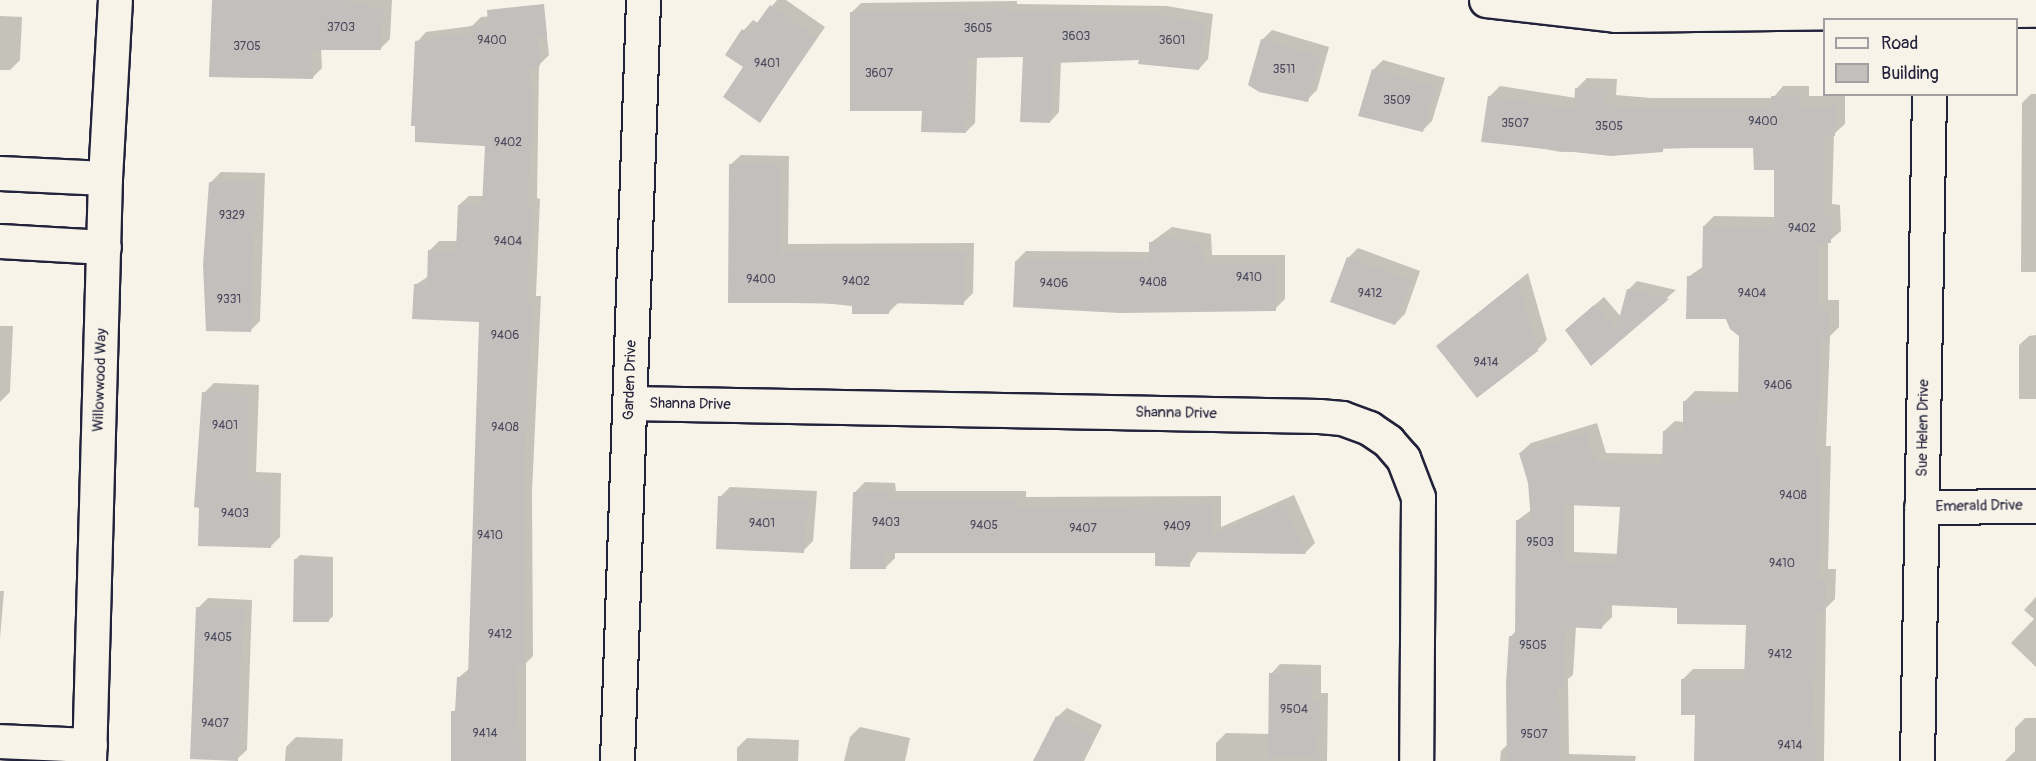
<!DOCTYPE html>
<html>
<head>
<meta charset="utf-8">
<style>
	body { margin:0 }
	#map { position:relative; width:2036px; height:761px; overflow:hidden; background:#f7f3e8; font-family:Pangolin,sans-serif }
	div>[style] { position:absolute }
	[style*='--x'] { left:calc(var(--x)*1px); top:calc(var(--y)*1px); width:calc(var(--w)*1px); rotate:calc(var(--a)*1deg) }
	.shadow>* { inset:0; background:#0003 }
	.building>* { inset:0; background:#c2bfbd }
	.roads { filter:drop-shadow(2px 0 #22223b) drop-shadow(-2px 0 #22223b) drop-shadow(0 2px #22223b) drop-shadow(0 -2px #22223b) }
	.minor>* { height:33px; margin:-16.5px; padding:0 16.5px; transform-origin:16.5px; border-radius:16.5px; background:#f7f3e8 }
	span { translate:-50% -50%; white-space:nowrap; text-align:center; line-height:1.15; -webkit-text-stroke:6px #f7f3e8; paint-order:stroke }
	.number-label { font-size:12px; color:#4a495c }
	.number-label span { -webkit-text-stroke-width:0 }
	.street-label { font-size:15px; color:#22223b }
	.legend { position:absolute; left:1823px; top:18px; width:195px; height:78px; box-sizing:border-box; background:#f7f3e8; border:2px solid #a29fa3; margin:0; padding:8px 10px; list-style:none; font-size:18px; color:#22223b }
	.legend li { display:flex; align-items:center; gap:12px; height:30px }
	.legend b { width:30px; border:2px solid #a29fa3 }
</style>
</head>
<body>
<div id="map">
	<div class="shadow">
		<div style="clip-path:polygon(213px 0,392px 0,390px 39px,380px 49px,321px 48px,322px 68px,312px 78px)"></div>
		<div style="clip-path:polygon(777px 0,786px 0,825px 27px,760px 122px,745px 67px,727px 54px,744px 30px,753px 20px,758px 23px)"></div>
		<div style="clip-path:polygon(1017px 1px,1017px 4px,1167px 6px,1213px 14px,1208px 59px,1199px 69px,1140px 59px,1061px 61px,1059px 112px,1050px 122px,1024px 56px,977px 56px,975px 123px,966px 132px,923px 109px,851px 13px,861px 3px)"></div>
		<div style="clip-path:polygon(544px 11px,549px 55px,539px 65px,537px 198px,540px 199px,536px 296px,541px 296px,532px 492px,533px 656px,526px 663px,526px 761px,452px 761px,458px 678px,470px 668px,480px 321px,415px 285px,429px 276px,429px 251px,439px 241px,457px 241px,459px 205px,469px 196px,484px 196px,486px 145px,417px 42px,426px 32px,472px 26px,481px 17px)"></div>
		<div style="clip-path:polygon(0 16px,22px 17px,20px 60px,10px 70px,0 70px)"></div>
		<div style="clip-path:polygon(1272px 30px,1329px 47px,1317px 90px,1307px 100px,1262px 40px)"></div>
		<div style="clip-path:polygon(1383px 60px,1445px 78px,1432px 121px,1422px 131px,1374px 69px)"></div>
		<div style="clip-path:polygon(evenodd,1587px 78px,1617px 79px,1616px 95px,1651px 98px,1773px 98px,1783px 86px,1809px 86px,1809px 96px,1845px 96px,1845px 124px,1834px 134px,1832px 204px,1840px 205px,1841px 231px,1828px 242px,1828px 300px,1839px 300px,1839px 327px,1830px 336px,1826px 446px,1831px 446px,1828px 569px,1836px 569px,1835px 599px,1826px 608px,1824px 761px,1696px 761px,1697px 714px,1683px 679px,1693px 669px,1746px 669px,1747px 624px,1679px 607px,1612px 604px,1612px 617px,1602px 627px,1576px 626px,1573px 675px,1568px 679px,1569px 754px,1636px 756px,1635px 761px,1500px 761px,1501px 751px,1509px 743px,1510px 637px,1516px 631px,1518px 520px,1531px 510px,1530px 483px,1520px 453px,1531px 443px,1597px 423px,1606px 453px,1663px 454px,1664px 431px,1675px 421px,1684px 422px,1684px 402px,1695px 391px,1739px 392px,1740px 335px,1688px 277px,1704px 266px,1704px 226px,1714px 216px,1775px 217px,1775px 168px,1755px 146px,1561px 152px,1496px 140px,1489px 97px,1500px 86px,1576px 98px,1576px 89px,1587px 78px,1574px 504px,1622px 505px,1619px 554px,1574px 552px,1574px 504px)"></div>
		<div style="clip-path:polygon(2031px 94px,2036px 94px,2036px 272px,2021px 272px,2022px 103px)"></div>
		<div style="clip-path:polygon(741px 155px,789px 156px,788px 244px,974px 243px,973px 293px,963px 303px,899px 302px,888px 313px,854px 304px,730px 302px,731px 164px)"></div>
		<div style="clip-path:polygon(221px 172px,265px 173px,260px 321px,250px 331px,211px 182px)"></div>
		<div style="clip-path:polygon(1172px 227px,1211px 234px,1212px 255px,1285px 255px,1285px 299px,1275px 309px,1016px 261px,1026px 251px,1150px 252px,1150px 243px)"></div>
		<div style="clip-path:polygon(1358px 248px,1420px 271px,1405px 314px,1395px 324px,1348px 258px)"></div>
		<div style="clip-path:polygon(1528px 273px,1547px 340px,1537px 350px,1438px 346px)"></div>
		<div style="clip-path:polygon(1637px 281px,1676px 290px,1591px 364px,1575px 322px,1604px 297px,1621px 317px,1628px 290px)"></div>
		<div style="clip-path:polygon(0 326px,13px 326px,10px 392px,0 402px)"></div>
		<div style="clip-path:polygon(2036px 335px,2036px 399px,2019px 399px,2019px 345px,2029px 336px)"></div>
		<div style="clip-path:polygon(214px 383px,259px 385px,256px 472px,281px 473px,280px 537px,270px 547px,204px 393px)"></div>
		<div style="clip-path:polygon(865px 482px,895px 483px,896px 491px,1026px 491px,1026px 497px,1221px 496px,1221px 527px,1294px 495px,1315px 543px,1306px 552px,1199px 550px,1189px 565px,1157px 551px,895px 551px,895px 558px,885px 568px,855px 492px)"></div>
		<div style="clip-path:polygon(730px 487px,817px 491px,813px 541px,803px 551px,720px 497px)"></div>
		<div style="clip-path:polygon(300px 555px,333px 557px,333px 616px,328px 621px,296px 559px)"></div>
		<div style="clip-path:polygon(0 591px,4px 591px,0 638px)"></div>
		<div style="clip-path:polygon(2036px 597px,2036px 667px,2011px 643px,2034px 619px,2024px 610px)"></div>
		<div style="clip-path:polygon(208px 598px,252px 600px,247px 750px,237px 759px,198px 608px)"></div>
		<div style="clip-path:polygon(1280px 664px,1321px 665px,1321px 693px,1328px 693px,1327px 761px,1216px 761px,1216px 743px,1226px 733px,1270px 734px,1271px 674px)"></div>
		<div style="clip-path:polygon(1067px 708px,1102px 725px,1084px 761px,1035px 761px,1057px 717px)"></div>
		<div style="clip-path:polygon(2025px 718px,2036px 718px,2036px 761px,2005px 761px,2015px 751px,2015px 728px)"></div>
		<div style="clip-path:polygon(860px 727px,910px 738px,905px 761px,844px 761px,850px 737px)"></div>
		<div style="clip-path:polygon(296px 737px,343px 739px,342px 761px,285px 761px,286px 747px)"></div>
		<div style="clip-path:polygon(747px 738px,799px 740px,798px 761px,737px 761px,737px 748px)"></div>
	</div>
	<div class="building">
		<div style="clip-path:polygon(212px 0,350px 0,350px 5px,366px 4px,365px 8px,383px 7px,381px 50px,311px 50px,313px 79px,209px 77px)"></div>
		<div style="clip-path:polygon(544px 4px,547px 36px,537px 38px,540px 66px,529px 67px,532px 110px,528px 207px,532px 208px,527px 305px,532px 305px,523px 503px,524px 667px,517px 667px,519px 761px,451px 761px,451px 711px,455px 711px,457px 677px,468px 677px,479px 322px,412px 319px,414px 284px,427px 285px,428px 250px,456px 250px,458px 205px,482px 206px,485px 146px,415px 142px,415px 126px,411px 126px,415px 41px,471px 34px,470px 26px,488px 24px,487px 10px)"></div>
		<div style="clip-path:polygon(770px 5px,816px 38px,760px 123px,723px 97px,743px 67px,725px 55px,742px 29px,749px 34px)"></div>
		<div style="clip-path:polygon(1008px 9px,1008px 13px,1157px 14px,1204px 24px,1199px 70px,1138px 64px,1139px 60px,1053px 63px,1050px 123px,1020px 122px,1023px 57px,968px 58px,966px 133px,921px 132px,922px 111px,850px 111px,850px 12px)"></div>
		<div style="clip-path:polygon(1261px 39px,1320px 56px,1308px 102px,1259px 92px,1248px 85px)"></div>
		<div style="clip-path:polygon(1372px 69px,1436px 87px,1423px 132px,1358px 116px)"></div>
		<div style="clip-path:polygon(evenodd,1575px 88px,1607px 89px,1606px 105px,1640px 108px,1772px 108px,1771px 96px,1799px 96px,1799px 106px,1836px 106px,1835px 136px,1824px 136px,1823px 214px,1831px 215px,1831px 243px,1818px 243px,1818px 310px,1830px 310px,1829px 339px,1821px 339px,1816px 456px,1821px 456px,1818px 579px,1826px 579px,1825px 611px,1816px 611px,1813px 732px,1816px 732px,1816px 761px,1694px 761px,1695px 715px,1681px 715px,1681px 679px,1744px 679px,1746px 625px,1677px 624px,1677px 608px,1603px 605px,1602px 629px,1566px 627px,1563px 687px,1558px 686px,1560px 761px,1507px 761px,1506px 684px,1509px 636px,1515px 636px,1516px 520px,1531px 520px,1528px 483px,1519px 453px,1586px 433px,1595px 462px,1662px 464px,1663px 431px,1683px 432px,1683px 401px,1738px 402px,1739px 336px,1730px 329px,1726px 319px,1686px 319px,1687px 276px,1702px 276px,1703px 226px,1774px 226px,1774px 170px,1754px 170px,1753px 148px,1663px 148px,1663px 152px,1611px 156px,1481px 142px,1488px 96px,1574px 109px,1575px 88px,1564px 505px,1620px 507px,1616px 564px,1564px 562px,1564px 505px)"></div>
		<div style="clip-path:polygon(729px 164px,780px 165px,779px 253px,965px 252px,964px 305px,889px 303px,889px 314px,852px 314px,852px 306px,823px 303px,728px 303px)"></div>
		<div style="clip-path:polygon(209px 182px,256px 182px,251px 332px,206px 331px,203px 265px)"></div>
		<div style="clip-path:polygon(1161px 236px,1202px 244px,1203px 264px,1276px 264px,1276px 311px,1120px 313px,1013px 307px,1015px 261px,1149px 261px,1149px 242px,1162px 242px)"></div>
		<div style="clip-path:polygon(1347px 257px,1411px 281px,1395px 325px,1330px 302px)"></div>
		<div style="clip-path:polygon(1518px 281px,1538px 351px,1477px 398px,1436px 346px)"></div>
		<div style="clip-path:polygon(1627px 289px,1669px 299px,1591px 366px,1565px 330px,1594px 305px,1616px 330px)"></div>
		<div style="clip-path:polygon(202px 392px,249px 394px,247px 481px,272px 482px,271px 548px,198px 546px,199px 508px,194px 507px)"></div>
		<div style="clip-path:polygon(853px 492px,886px 492px,886px 500px,1017px 500px,1017px 507px,1212px 505px,1212px 536px,1284px 504px,1306px 554px,1190px 552px,1190px 567px,1155px 566px,1155px 553px,886px 553px,886px 569px,850px 569px)"></div>
		<div style="clip-path:polygon(718px 496px,808px 500px,804px 553px,716px 549px)"></div>
		<div style="clip-path:polygon(294px 559px,329px 561px,329px 622px,293px 622px)"></div>
		<div style="clip-path:polygon(196px 607px,243px 609px,238px 761px,190px 759px)"></div>
		<div style="clip-path:polygon(1269px 673px,1312px 674px,1312px 702px,1319px 702px,1318px 758px,1268px 757px)"></div>
		<div style="clip-path:polygon(1056px 716px,1094px 735px,1080px 761px,1033px 761px)"></div>
	</div>
	<div class="roads">
		<div class="minor">
			<div style="--x:1486;--y:0;--w:130;--a:6.6"></div>
			<div style="--x:1615;--y:15;--w:421;--a:-0.7"></div>
			<div style="--x:0;--y:173;--w:105;--a:2.7"></div>
			<div style="--x:0;--y:241;--w:104;--a:3.3"></div>
			<div style="--x:629;--y:403;--w:690;--a:1.08"></div>
			<div style="--x:1319;--y:416;--w:23;--a:5"></div>
			<div style="--x:1342;--y:418;--w:29;--a:20"></div>
			<div style="--x:1369;--y:428;--w:23;--a:34"></div>
			<div style="--x:1388;--y:441;--w:23;--a:49"></div>
			<div style="--x:1403;--y:458;--w:42;--a:69"></div>
			<div style="--x:1418;--y:497;--w:264;--a:90.4"></div>
			<div style="--x:1921;--y:507;--w:115;--a:-0.5"></div>
			<div style="--x:0;--y:741;--w:90;--a:2.5"></div>
			<div style="--x:89;--y:761;--w:583;--a:-88.43"></div>
			<div style="--x:105;--y:178;--w:178;--a:-86.8"></div>
			<div style="--x:617;--y:761;--w:761;--a:-88.04"></div>
			<div style="--x:1917;--y:761;--w:667;--a:-88.97"></div>
		</div>
	</div>
	<div class="number-label">
		<span style="left:341px;top:28px">3703</span>
		<span style="left:978px;top:29px">3605</span>
		<span style="left:1076px;top:37px">3603</span>
		<span style="left:492px;top:41px">9400</span>
		<span style="left:1172px;top:41px">3601</span>
		<span style="left:247px;top:47px">3705</span>
		<span style="left:767px;top:64px">9401</span>
		<span style="left:1284px;top:70px">3511</span>
		<span style="left:879px;top:74px">3607</span>
		<span style="left:1397px;top:101px">3509</span>
		<span style="left:1763px;top:122px">9400</span>
		<span style="left:1515px;top:124px">3507</span>
		<span style="left:1609px;top:127px">3505</span>
		<span style="left:508px;top:143px">9402</span>
		<span style="left:232px;top:216px">9329</span>
		<span style="left:1802px;top:229px">9402</span>
		<span style="left:508px;top:242px">9404</span>
		<span style="left:1249px;top:278px">9410</span>
		<span style="left:761px;top:280px">9400</span>
		<span style="left:856px;top:282px">9402</span>
		<span style="left:1153px;top:283px">9408</span>
		<span style="left:1054px;top:284px">9406</span>
		<span style="left:1370px;top:294px">9412</span>
		<span style="left:1752px;top:294px">9404</span>
		<span style="left:229px;top:300px">9331</span>
		<span style="left:505px;top:336px">9406</span>
		<span style="left:1486px;top:363px">9414</span>
		<span style="left:1778px;top:386px">9406</span>
		<span style="left:225px;top:426px">9401</span>
		<span style="left:505px;top:428px">9408</span>
		<span style="left:1793px;top:496px">9408</span>
		<span style="left:235px;top:514px">9403</span>
		<span style="left:886px;top:523px">9403</span>
		<span style="left:762px;top:524px">9401</span>
		<span style="left:984px;top:526px">9405</span>
		<span style="left:1177px;top:527px">9409</span>
		<span style="left:1083px;top:529px">9407</span>
		<span style="left:490px;top:536px">9410</span>
		<span style="left:1540px;top:543px">9503</span>
		<span style="left:1782px;top:564px">9410</span>
		<span style="left:500px;top:635px">9412</span>
		<span style="left:218px;top:638px">9405</span>
		<span style="left:1533px;top:646px">9505</span>
		<span style="left:1780px;top:655px">9412</span>
		<span style="left:1294px;top:710px">9504</span>
		<span style="left:215px;top:724px">9407</span>
		<span style="left:485px;top:734px">9414</span>
		<span style="left:1534px;top:735px">9507</span>
		<span style="left:1790px;top:746px">9414</span>
	</div>
	<div class="street-label">
		<span style="left:100px;top:380px;rotate:-88deg">Willowwood Way</span>
		<span style="left:630px;top:380px;rotate:-88deg">Garden Drive</span>
		<span style="left:690px;top:404px;rotate:1deg">Shanna Drive</span>
		<span style="left:1176px;top:413px;rotate:1deg">Shanna Drive</span>
		<span style="left:1923px;top:428px;rotate:-89deg">Sue Helen Drive</span>
		<span style="left:1979px;top:506px;rotate:-1deg">Emerald Drive</span>
	</div>
	<ul class="legend">
	<li><b style="height:8px;background:#f7f3e8"></b>Road</li>
	<li><b style="height:16px;background:#c2bfbd"></b>Building</li>
	</ul>
</div>
</body>
</html>
